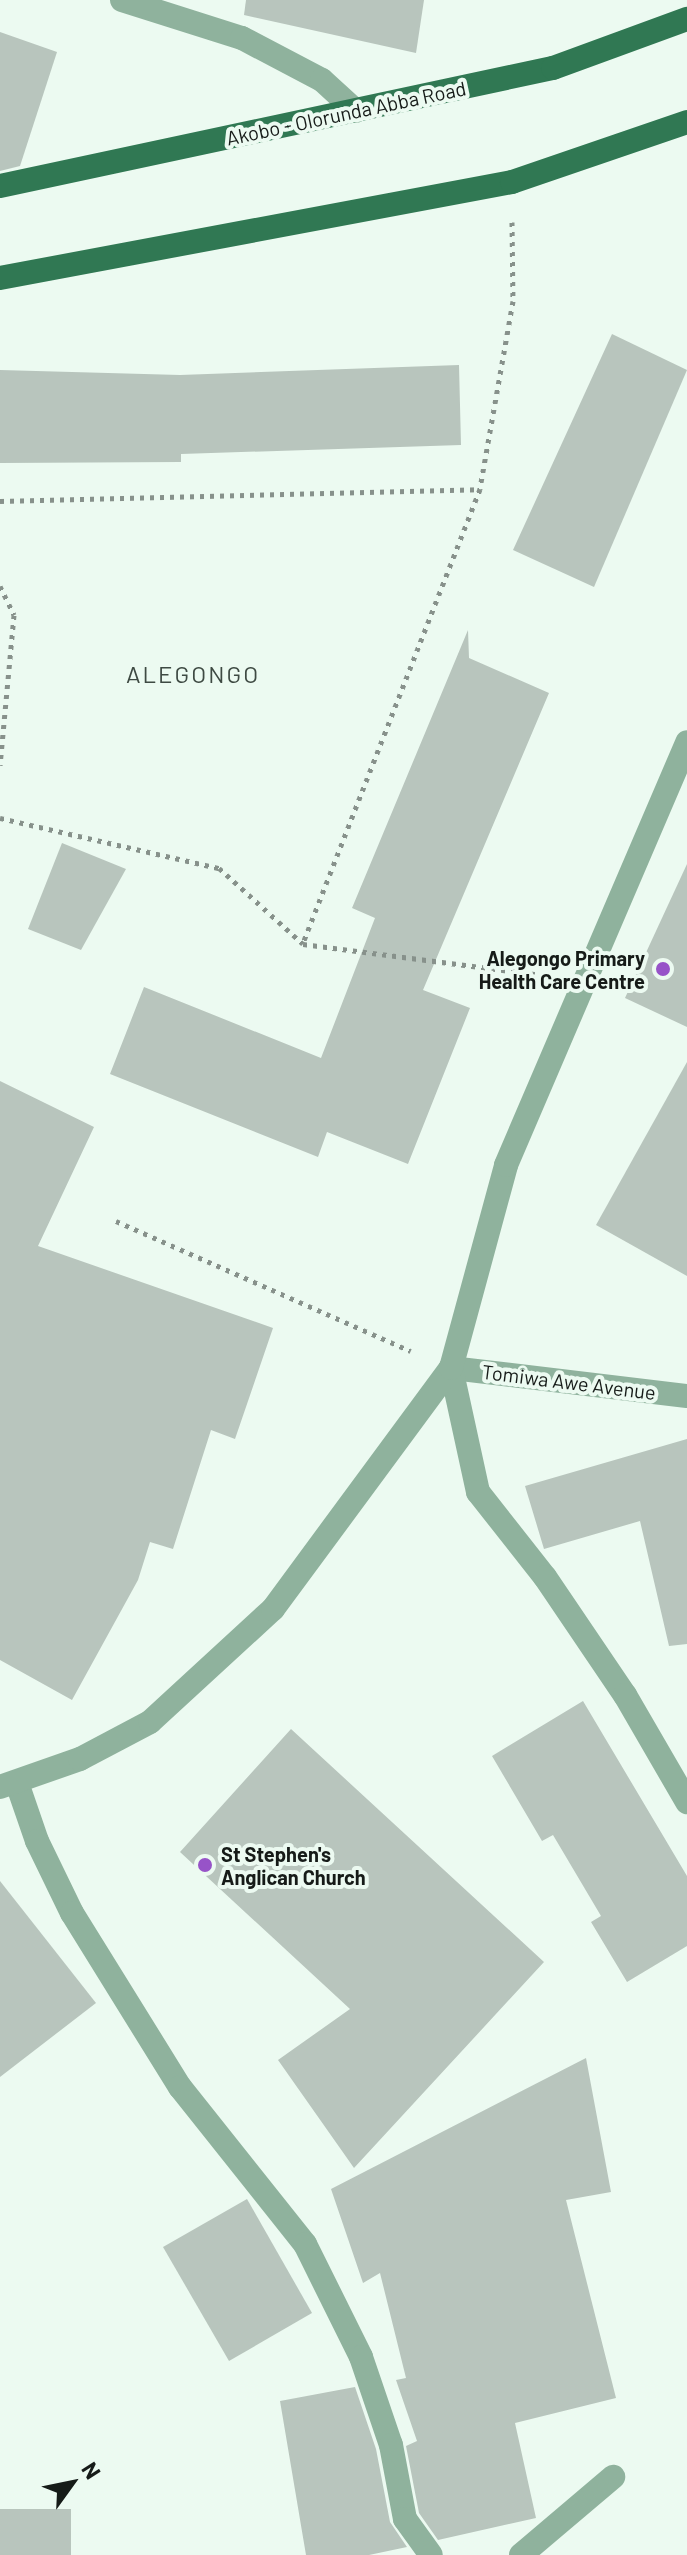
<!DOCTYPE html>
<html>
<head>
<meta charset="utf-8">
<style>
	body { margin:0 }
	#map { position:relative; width:687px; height:2555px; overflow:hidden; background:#ecfaf1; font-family:Barlow,sans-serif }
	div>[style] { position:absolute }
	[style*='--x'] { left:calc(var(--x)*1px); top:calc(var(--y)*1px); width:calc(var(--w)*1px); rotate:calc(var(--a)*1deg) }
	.building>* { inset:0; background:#b8c5bd }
	.path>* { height:5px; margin-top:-2.5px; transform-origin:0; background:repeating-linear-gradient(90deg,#87918b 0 4px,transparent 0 10px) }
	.minor>* { height:24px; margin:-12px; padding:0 12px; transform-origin:12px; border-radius:12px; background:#8fb29d }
	.major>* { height:24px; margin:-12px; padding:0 12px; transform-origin:12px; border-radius:12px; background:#307853 }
	.dots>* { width:22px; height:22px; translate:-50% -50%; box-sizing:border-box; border:4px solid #ecfaf1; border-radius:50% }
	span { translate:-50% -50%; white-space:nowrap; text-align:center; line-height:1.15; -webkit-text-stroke:8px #ecfaf1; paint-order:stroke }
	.street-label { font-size:20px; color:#161b18 }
	.poi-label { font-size:20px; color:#161b18; font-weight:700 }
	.right { translate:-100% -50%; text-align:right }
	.left { translate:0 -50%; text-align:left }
	.quarter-label { font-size:24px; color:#3e4a43; letter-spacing:2px }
	.north { position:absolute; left:32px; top:2443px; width:80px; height:80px; -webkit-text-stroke:6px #ecfaf1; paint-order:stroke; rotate:57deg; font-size:22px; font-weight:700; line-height:32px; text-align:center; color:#161b18 }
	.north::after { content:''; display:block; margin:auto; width:28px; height:36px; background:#161b18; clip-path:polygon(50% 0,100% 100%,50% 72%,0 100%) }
</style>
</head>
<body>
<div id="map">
	<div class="building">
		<div style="clip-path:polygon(246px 0,424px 0,416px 53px,244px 15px)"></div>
		<div style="clip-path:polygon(0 32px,57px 52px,20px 166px,0 171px)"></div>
		<div style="clip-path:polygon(612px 334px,687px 370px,594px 587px,513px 550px)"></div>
		<div style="clip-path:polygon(459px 365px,461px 445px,181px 454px,181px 462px,0 463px,0 370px,180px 375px)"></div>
		<div style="clip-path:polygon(468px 630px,469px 658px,549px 693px,423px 990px,470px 1008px,408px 1164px,327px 1132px,318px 1157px,110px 1074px,144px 987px,321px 1058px,375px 918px,352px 908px)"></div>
		<div style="clip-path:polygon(62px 843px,126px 869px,81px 950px,28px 929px)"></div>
		<div style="clip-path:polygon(687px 864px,687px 1027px,625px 998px)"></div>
		<div style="clip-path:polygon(687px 1062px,687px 1276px,596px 1225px)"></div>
		<div style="clip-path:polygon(0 1081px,94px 1127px,38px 1246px,273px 1328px,235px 1439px,211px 1430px,173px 1549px,150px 1542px,138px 1580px,72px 1700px,0 1660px)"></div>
		<div style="clip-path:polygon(687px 1439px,687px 1644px,669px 1646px,640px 1521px,544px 1549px,525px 1486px)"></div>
		<div style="clip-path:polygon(583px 1701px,687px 1876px,687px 1946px,627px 1982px,591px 1922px,601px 1916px,553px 1835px,542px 1841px,492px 1756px)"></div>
		<div style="clip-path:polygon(291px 1729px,544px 1962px,354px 2168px,278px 2060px,350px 2009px,180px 1852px)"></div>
		<div style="clip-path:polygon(0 1881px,96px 2003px,0 2077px)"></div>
		<div style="clip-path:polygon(586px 2058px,611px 2192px,566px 2200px,616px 2398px,515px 2423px,536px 2518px,438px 2540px,419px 2513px,406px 2446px,417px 2441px,396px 2380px,406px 2378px,380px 2273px,363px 2283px,331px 2189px)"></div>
		<div style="clip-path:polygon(247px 2199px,312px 2313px,229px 2361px,163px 2247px)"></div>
		<div style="clip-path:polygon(355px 2387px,376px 2449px,390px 2522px,407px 2547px,369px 2555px,306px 2555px,280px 2401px)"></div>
		<div style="clip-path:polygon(0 2509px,71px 2509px,71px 2555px,0 2555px)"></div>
	</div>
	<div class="path">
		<div style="--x:512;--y:222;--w:79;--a:89.3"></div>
		<div style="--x:513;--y:301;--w:191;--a:100"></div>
		<div style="--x:480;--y:489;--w:488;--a:111.3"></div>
		<div style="--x:303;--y:944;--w:241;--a:7.4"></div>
		<div style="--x:0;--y:501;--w:480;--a:-1.4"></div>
		<div style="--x:0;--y:586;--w:32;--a:64"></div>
		<div style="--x:14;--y:615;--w:151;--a:95.3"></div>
		<div style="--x:0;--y:818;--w:225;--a:12.9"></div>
		<div style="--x:219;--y:868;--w:113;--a:42.1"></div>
		<div style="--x:116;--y:1221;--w:322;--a:23.8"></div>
	</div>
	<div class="minor">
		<div style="--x:122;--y:0;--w:126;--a:17.6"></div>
		<div style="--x:242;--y:38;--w:90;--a:27.7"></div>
		<div style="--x:322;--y:80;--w:46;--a:42.4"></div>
		<div style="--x:687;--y:1396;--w:238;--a:-173.2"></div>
		<div style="--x:451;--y:1368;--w:127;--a:77.7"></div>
		<div style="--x:478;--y:1492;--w:108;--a:51.8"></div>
		<div style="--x:545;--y:1577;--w:143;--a:55.9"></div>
		<div style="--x:625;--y:1695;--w:124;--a:59.9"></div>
		<div style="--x:17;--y:1783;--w:61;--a:71"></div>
		<div style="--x:37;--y:1841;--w:80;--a:64.1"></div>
		<div style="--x:72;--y:1913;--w:205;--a:58.2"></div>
		<div style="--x:180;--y:2087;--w:201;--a:51.5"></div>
		<div style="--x:305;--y:2244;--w:126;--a:63.6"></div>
		<div style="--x:361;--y:2357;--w:93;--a:71.2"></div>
		<div style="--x:391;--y:2445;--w:75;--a:79.3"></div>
		<div style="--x:405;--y:2519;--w:44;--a:54.2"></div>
		<div style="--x:0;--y:1787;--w:85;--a:-19.3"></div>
		<div style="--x:80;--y:1759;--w:79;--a:-27.9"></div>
		<div style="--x:150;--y:1722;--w:167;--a:-42.6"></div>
		<div style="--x:273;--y:1609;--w:300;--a:-53.6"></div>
		<div style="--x:451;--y:1368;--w:210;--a:-74.8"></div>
		<div style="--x:506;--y:1165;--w:460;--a:-66.8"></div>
		<div style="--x:521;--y:2555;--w:121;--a:-40.3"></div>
	</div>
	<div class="major">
		<div style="--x:0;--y:186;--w:565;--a:-12.05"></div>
		<div style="--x:553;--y:68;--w:143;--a:-20.1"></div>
		<div style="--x:0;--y:278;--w:521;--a:-10.62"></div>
		<div style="--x:512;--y:182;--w:185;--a:-18.9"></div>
	</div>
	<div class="dots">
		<div style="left:663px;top:969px;background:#9753c8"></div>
		<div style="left:205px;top:1865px;background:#9753c8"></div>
	</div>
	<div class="street-label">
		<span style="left:346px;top:113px;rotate:-12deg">Akobo - Olorunda Abba Road</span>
		<span style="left:569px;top:1382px;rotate:7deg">Tomiwa Awe Avenue</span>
	</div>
	<div class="poi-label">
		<span class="right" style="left:645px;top:970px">Alegongo Primary<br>Health Care Centre</span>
		<span class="left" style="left:221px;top:1866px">St Stephen's<br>Anglican Church</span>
	</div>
	<div class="quarter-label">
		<span style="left:193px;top:674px">ALEGONGO</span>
	</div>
	<div class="north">N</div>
</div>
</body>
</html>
